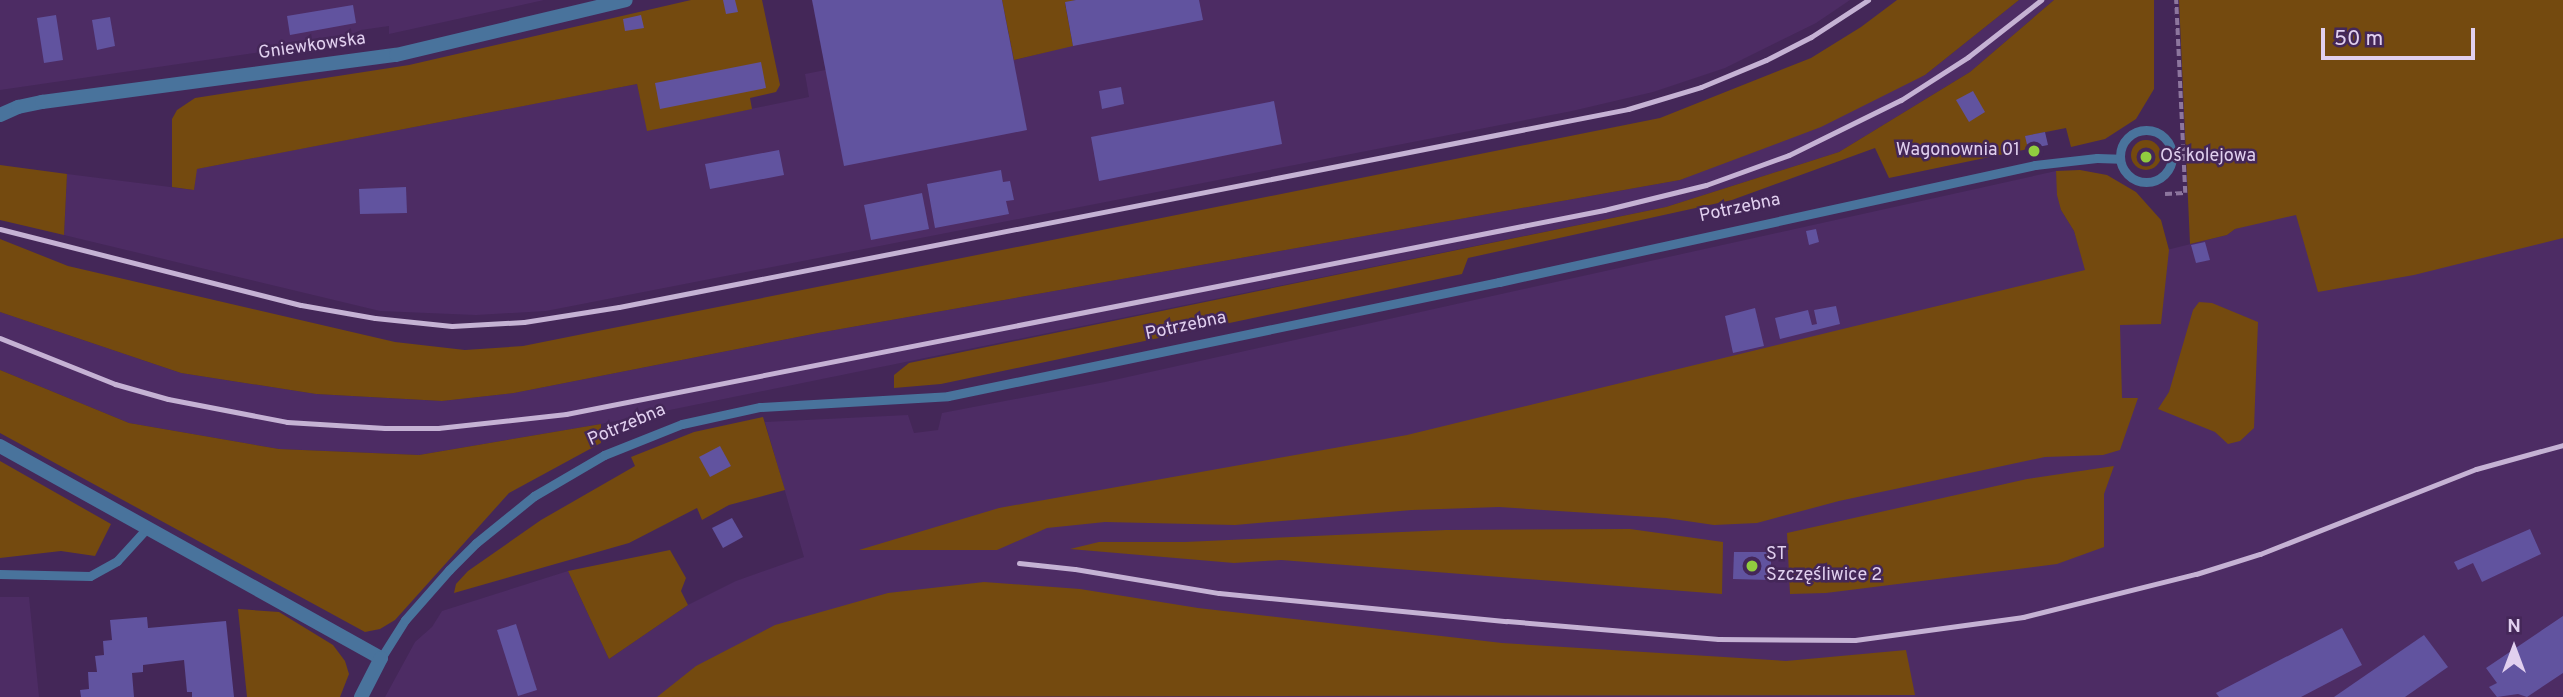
<!DOCTYPE html>
<html>
<head>
<meta charset="utf-8">
<style>
	body { margin:0 }
	#map { position:relative; width:2563px; height:697px; overflow:hidden; background:#442758; font-family:Overpass,sans-serif }
	div>[style] { position:absolute }
	[style*='--x'] { left:calc(var(--x)*1px); top:calc(var(--y)*1px); width:calc(var(--w)*1px); rotate:calc(var(--a)*1deg) }
	.built>* { inset:0; background:#4d2c64 }
	.green>* { inset:0; background:#744a0f }
	.round { border-radius:50% }
	.building>* { inset:0; background:#61539f }
	.path>* { height:3.5px; margin-top:-1.75px; transform-origin:0; background:repeating-linear-gradient(90deg,#8d769e 0 7px,transparent 0 10.5px) }
	.lane>* { height:9px; margin:-4.5px; padding:0 4.5px; transform-origin:4.5px; border-radius:4.5px; background:#49739c }
	.lane>.ring { margin:-4.5px; padding:0; box-sizing:content-box; background:none; border:9px solid #49739c; border-radius:50% }
	.street>* { height:14px; margin:-7px; padding:0 7px; transform-origin:7px; border-radius:7px; background:#49739c }
	.rail>* { height:5px; margin:-2.5px; padding:0 2.5px; transform-origin:2.5px; border-radius:2.5px; background:#c5b2d4 }
	.dots>* { width:19px; height:19px; translate:-50% -50%; box-sizing:border-box; border:4px solid #442758; border-radius:50% }
	span { translate:-50% -50%; white-space:nowrap; text-align:center; line-height:1.15; -webkit-text-stroke:5px #442758; paint-order:stroke }
	.street-label { font-size:18px; color:#e1d0ef }
	.poi-label { font-size:18px; color:#e1d0ef }
	.right { translate:-100% -50%; text-align:right }
	.left { translate:0 -50%; text-align:left }
	.north { position:absolute; left:2479px; top:613px; width:70px; height:70px; -webkit-text-stroke:5px #442758; paint-order:stroke; rotate:0deg; font-size:19px; font-weight:700; line-height:28px; text-align:center; color:#e1d0ef }
	.north::after { content:''; display:block; margin:auto; width:24px; height:32px; background:#e1d0ef; clip-path:polygon(50% 0,100% 100%,50% 72%,0 100%) }
	.scale { position:absolute; left:2321px; top:28px; width:154px; height:32px; box-sizing:border-box; border:4px solid #e1d0ef; border-top:0; padding-left:9px; font-size:21px; line-height:24px; white-space:nowrap; color:#e1d0ef; -webkit-text-stroke:5px #442758; paint-order:stroke }
</style>
</head>
<body>
<div id="map">
	<div class="built">
		<div style="clip-path:polygon(0 0,544px 0,389px 34px,389px 26px,361px 30px,336px 41px,0 90px)"></div>
		<div style="clip-path:polygon(1076px 0,1850px 0,1816px 23px,1725px 68px,1653px 92px,1572px 111px,546px 311px,476px 315px,380px 311px,64px 235px,67px 174px,194px 190px,196px 169px,637px 84px,648px 130px,809px 97px,805px 74px,1009px 34px,1015px 60px,1073px 45px,1065px 2px)"></div>
		<div style="clip-path:polygon(2019px 0,2054px 0,1970px 72px,1839px 152px,1666px 207px,601px 424px,419px 455px,279px 449px,129px 423px,0 370px,0 312px,181px 373px,316px 394px,442px 401px,514px 393px,818px 333px,1680px 180px,1925px 75px)"></div>
		<div style="clip-path:polygon(2563px 141px,2563px 697px,385px 697px,415px 642px,432px 627px,442px 611px,568px 571px,609px 659px,688px 605px,736px 581px,804px 557px,765px 422px,908px 415px,914px 433px,938px 430px,942px 413px,1105px 382px,2056px 171px,2061px 210px,2074px 231px,2086px 270px,2227px 235px,2235px 229px)"></div>
		<div style="clip-path:polygon(0 597px,29px 597px,39px 697px,0 697px)"></div>
	</div>
	<div class="green">
		<div style="clip-path:polygon(691px 0,762px 0,780px 85px,776px 92px,750px 98px,752px 109px,647px 131px,637px 84px,197px 169px,194px 190px,172px 187px,172px 119px,177px 110px,195px 98px,409px 65px)"></div>
		<div style="clip-path:polygon(1002px 0,1076px 0,1065px 3px,1073px 46px,1014px 60px)"></div>
		<div style="clip-path:polygon(1897px 0,2019px 0,1925px 75px,1821px 127px,1680px 180px,818px 333px,514px 393px,442px 401px,316px 394px,181px 373px,0 312px,0 239px,68px 266px,395px 342px,465px 350px,523px 346px,1660px 118px,1811px 58px,1861px 27px)"></div>
		<div style="clip-path:polygon(2054px 0,2154px 0,2154px 89px,2136px 119px,2105px 139px,2071px 147px,2066px 128px,2026px 136px,2028px 149px,1889px 178px,1875px 148px,1732px 200px,1468px 258px,1462px 274px,941px 384px,894px 388px,894px 375px,909px 363px,1666px 207px,1839px 152px,1970px 72px)"></div>
		<div style="clip-path:polygon(2179px 0,2563px 0,2563px 238px,2414px 275px,2318px 292px,2296px 215px,2235px 229px,2227px 235px,2190px 244px)"></div>
		<div class="round" style="left:2131px;top:140px;width:30px;height:30px"></div>
		<div style="clip-path:polygon(0 165px,67px 174px,64px 235px,0 220px)"></div>
		<div style="clip-path:polygon(2080px 170px,2107px 175px,2136px 192px,2161px 220px,2169px 250px,2161px 324px,2120px 325px,2122px 398px,2138px 398px,2120px 450px,2103px 455px,2045px 457px,1839px 501px,1757px 523px,1714px 525px,1666px 518px,1499px 507px,1412px 510px,1235px 525px,1105px 522px,1047px 528px,997px 550px,859px 550px,999px 508px,1407px 435px,2085px 270px,2074px 231px,2061px 210px,2057px 195px,2056px 171px)"></div>
		<div style="clip-path:polygon(2199px 302px,2212px 303px,2258px 322px,2254px 428px,2240px 441px,2228px 444px,2215px 432px,2158px 409px,2169px 392px,2193px 310px)"></div>
		<div style="clip-path:polygon(0 370px,129px 423px,279px 449px,419px 455px,601px 424px,601px 443px,509px 493px,395px 620px,380px 629px,365px 632px,0 433px)"></div>
		<div style="clip-path:polygon(763px 417px,785px 490px,729px 505px,702px 520px,697px 508px,629px 543px,454px 593px,456px 584px,468px 571px,541px 520px,635px 466px,631px 457px,694px 432px)"></div>
		<div style="clip-path:polygon(0 461px,111px 524px,95px 556px,61px 551px,0 558px)"></div>
		<div style="clip-path:polygon(2114px 466px,2104px 494px,2104px 547px,2057px 564px,1826px 593px,1790px 594px,1787px 533px,2027px 479px)"></div>
		<div style="clip-path:polygon(1630px 529px,1723px 542px,1722px 594px,1281px 560px,1234px 563px,1070px 549px,1099px 542px,1185px 542px,1446px 530px)"></div>
		<div style="clip-path:polygon(670px 550px,686px 578px,681px 591px,688px 605px,609px 659px,568px 571px)"></div>
		<div style="clip-path:polygon(984px 582px,1080px 589px,1198px 608px,1502px 643px,1786px 661px,1906px 650px,1915px 695px,657px 697px,696px 666px,775px 625px,888px 593px)"></div>
		<div style="clip-path:polygon(238px 609px,279px 612px,333px 645px,345px 661px,349px 674px,340px 697px,247px 697px)"></div>
	</div>
	<div class="building">
		<div style="clip-path:polygon(723px 0,735px 0,738px 12px,726px 14px)"></div>
		<div style="clip-path:polygon(812px 0,1002px 0,1027px 130px,844px 166px)"></div>
		<div style="clip-path:polygon(1076px 0,1199px 0,1203px 20px,1073px 46px,1065px 2px)"></div>
		<div style="clip-path:polygon(353px 5px,356px 23px,290px 35px,287px 16px)"></div>
		<div style="clip-path:polygon(56px 15px,63px 60px,44px 63px,37px 18px)"></div>
		<div style="clip-path:polygon(641px 15px,644px 28px,625px 31px,623px 19px)"></div>
		<div style="clip-path:polygon(110px 17px,115px 46px,97px 50px,92px 20px)"></div>
		<div style="clip-path:polygon(761px 62px,766px 88px,660px 109px,655px 83px)"></div>
		<div style="clip-path:polygon(1121px 87px,1124px 104px,1102px 109px,1099px 91px)"></div>
		<div style="clip-path:polygon(1973px 91px,1985px 112px,1969px 122px,1956px 100px)"></div>
		<div style="clip-path:polygon(1274px 101px,1282px 144px,1099px 181px,1091px 137px)"></div>
		<div style="clip-path:polygon(2045px 132px,2048px 145px,2028px 149px,2025px 136px)"></div>
		<div style="clip-path:polygon(779px 150px,784px 175px,710px 189px,705px 164px)"></div>
		<div style="clip-path:polygon(1001px 170px,1003px 182px,1010px 181px,1014px 200px,1006px 201px,1009px 214px,935px 228px,927px 184px)"></div>
		<div style="clip-path:polygon(406px 187px,407px 213px,360px 214px,359px 189px)"></div>
		<div style="clip-path:polygon(922px 193px,929px 229px,871px 240px,864px 205px)"></div>
		<div style="clip-path:polygon(1816px 229px,1819px 242px,1809px 245px,1806px 231px)"></div>
		<div style="clip-path:polygon(2205px 242px,2210px 260px,2196px 263px,2191px 245px)"></div>
		<div style="clip-path:polygon(1836px 306px,1840px 324px,1780px 339px,1775px 318px,1808px 310px,1812px 325px,1817px 324px,1814px 310px)"></div>
		<div style="clip-path:polygon(1755px 308px,1764px 346px,1733px 353px,1725px 316px)"></div>
		<div style="clip-path:polygon(720px 446px,731px 466px,710px 477px,699px 457px)"></div>
		<div style="clip-path:polygon(732px 518px,743px 537px,723px 548px,712px 528px)"></div>
		<div style="clip-path:polygon(2530px 529px,2541px 554px,2482px 582px,2473px 563px,2458px 570px,2454px 562px)"></div>
		<div style="clip-path:polygon(1734px 552px,1771px 552px,1771px 580px,1733px 579px)"></div>
		<div style="clip-path:polygon(2563px 616px,2563px 673px,2527px 697px,2518px 694px,2497px 697px,2489px 687px,2497px 683px,2486px 668px)"></div>
		<div style="clip-path:polygon(147px 617px,148px 628px,226px 621px,234px 697px,192px 697px,192px 692px,187px 692px,184px 660px,143px 665px,143px 672px,132px 673px,134px 697px,81px 697px,80px 690px,89px 689px,88px 672px,97px 672px,95px 656px,104px 655px,103px 641px,112px 640px,110px 620px)"></div>
		<div style="clip-path:polygon(516px 624px,537px 690px,518px 696px,497px 630px)"></div>
		<div style="clip-path:polygon(2342px 628px,2362px 665px,2301px 697px,2219px 697px,2216px 693px)"></div>
		<div style="clip-path:polygon(2424px 635px,2448px 667px,2405px 697px,2334px 697px)"></div>
	</div>
	<div class="path">
		<div style="--x:2165;--y:194;--w:20;--a:-3"></div>
		<div style="--x:2185;--y:193;--w:193;--a:-92.7"></div>
	</div>
	<div class="lane">
		<div class="ring" style="left:2120px;top:130px;width:43px;height:43px"></div>
		<div style="--x:0;--y:574;--w:90;--a:1.3"></div>
		<div style="--x:90;--y:576;--w:31;--a:-29"></div>
		<div style="--x:117;--y:561;--w:45;--a:-47.7"></div>
		<div style="--x:381;--y:658;--w:45;--a:-57.7"></div>
		<div style="--x:405;--y:620;--w:67;--a:-48.7"></div>
		<div style="--x:449;--y:570;--w:38;--a:-45"></div>
		<div style="--x:476;--y:543;--w:75;--a:-39"></div>
		<div style="--x:534;--y:496;--w:81;--a:-30.4"></div>
		<div style="--x:604;--y:455;--w:84;--a:-21.7"></div>
		<div style="--x:682;--y:424;--w:80;--a:-12.3"></div>
		<div style="--x:760;--y:407;--w:188;--a:-3.3"></div>
		<div style="--x:948;--y:396;--w:563;--a:-11.69"></div>
		<div style="--x:1499;--y:282;--w:549;--a:-12.31"></div>
		<div style="--x:2035;--y:165;--w:62;--a:-6.4"></div>
		<div style="--x:2097;--y:158;--w:23;--a:2"></div>
	</div>
	<div class="street">
		<div style="--x:0;--y:115;--w:20;--a:-24"></div>
		<div style="--x:18;--y:107;--w:25;--a:-12"></div>
		<div style="--x:42;--y:102;--w:357;--a:-7.6"></div>
		<div style="--x:396;--y:55;--w:236;--a:-13.4"></div>
		<div style="--x:0;--y:446;--w:436;--a:29.1"></div>
		<div style="--x:381;--y:658;--w:44;--a:117.1"></div>
	</div>
	<div class="rail">
		<div style="--x:0;--y:229;--w:310;--a:14.2"></div>
		<div style="--x:301;--y:305;--w:75;--a:10"></div>
		<div style="--x:375;--y:318;--w:77;--a:5.9"></div>
		<div style="--x:452;--y:326;--w:72;--a:-3.2"></div>
		<div style="--x:524;--y:322;--w:96;--a:-9"></div>
		<div style="--x:619;--y:307;--w:1028;--a:-11.1"></div>
		<div style="--x:1628;--y:109;--w:76;--a:-16.8"></div>
		<div style="--x:1701;--y:87;--w:70;--a:-22.6"></div>
		<div style="--x:1766;--y:60;--w:51;--a:-27.1"></div>
		<div style="--x:1811;--y:37;--w:68;--a:-33"></div>
		<div style="--x:0;--y:338;--w:124;--a:21.8"></div>
		<div style="--x:115;--y:384;--w:55;--a:15.8"></div>
		<div style="--x:168;--y:399;--w:121;--a:10.9"></div>
		<div style="--x:287;--y:422;--w:98;--a:3.5"></div>
		<div style="--x:385;--y:428;--w:53;--a:0"></div>
		<div style="--x:438;--y:428;--w:129;--a:-6.2"></div>
		<div style="--x:566;--y:414;--w:1058;--a:-11.12"></div>
		<div style="--x:1604;--y:210;--w:105;--a:-13.8"></div>
		<div style="--x:1706;--y:185;--w:88;--a:-19.9"></div>
		<div style="--x:1789;--y:155;--w:125;--a:-26.2"></div>
		<div style="--x:1901;--y:100;--w:80;--a:-32.7"></div>
		<div style="--x:1968;--y:57;--w:93;--a:-38"></div>
		<div style="--x:1019;--y:563;--w:56;--a:6.1"></div>
		<div style="--x:1075;--y:569;--w:146;--a:9.5"></div>
		<div style="--x:1219;--y:593;--w:289;--a:5.6"></div>
		<div style="--x:1507;--y:621;--w:212;--a:4.9"></div>
		<div style="--x:1718;--y:639;--w:137;--a:0.4"></div>
		<div style="--x:1855;--y:640;--w:170;--a:-7.8"></div>
		<div style="--x:2023;--y:617;--w:178;--a:-14"></div>
		<div style="--x:2196;--y:574;--w:67;--a:-17.4"></div>
		<div style="--x:2260;--y:554;--w:232;--a:-21.5"></div>
		<div style="--x:2476;--y:469;--w:90;--a:-15.4"></div>
	</div>
	<div class="dots">
		<div style="left:2034px;top:151px;background:#91cd3f"></div>
		<div style="left:2146px;top:157px;background:#91cd3f"></div>
		<div style="left:1752px;top:566px;background:#91cd3f"></div>
	</div>
	<div class="street-label">
		<span style="left:312px;top:47px;rotate:-8deg">Gniewkowska</span>
		<span style="left:1740px;top:209px;rotate:-12deg">Potrzebna</span>
		<span style="left:1186px;top:327px;rotate:-12deg">Potrzebna</span>
		<span style="left:627px;top:426px;rotate:-23deg">Potrzebna</span>
	</div>
	<div class="poi-label">
		<span class="right" style="left:2020px;top:151px">Wagonownia 01</span>
		<span class="left" style="left:2160px;top:157px">Oś kolejowa</span>
		<span class="left" style="left:1766px;top:566px">ST<br>Szczęśliwice 2</span>
	</div>
	<div class="north">N</div>
	<div class="scale">50 m</div>
</div>
</body>
</html>
